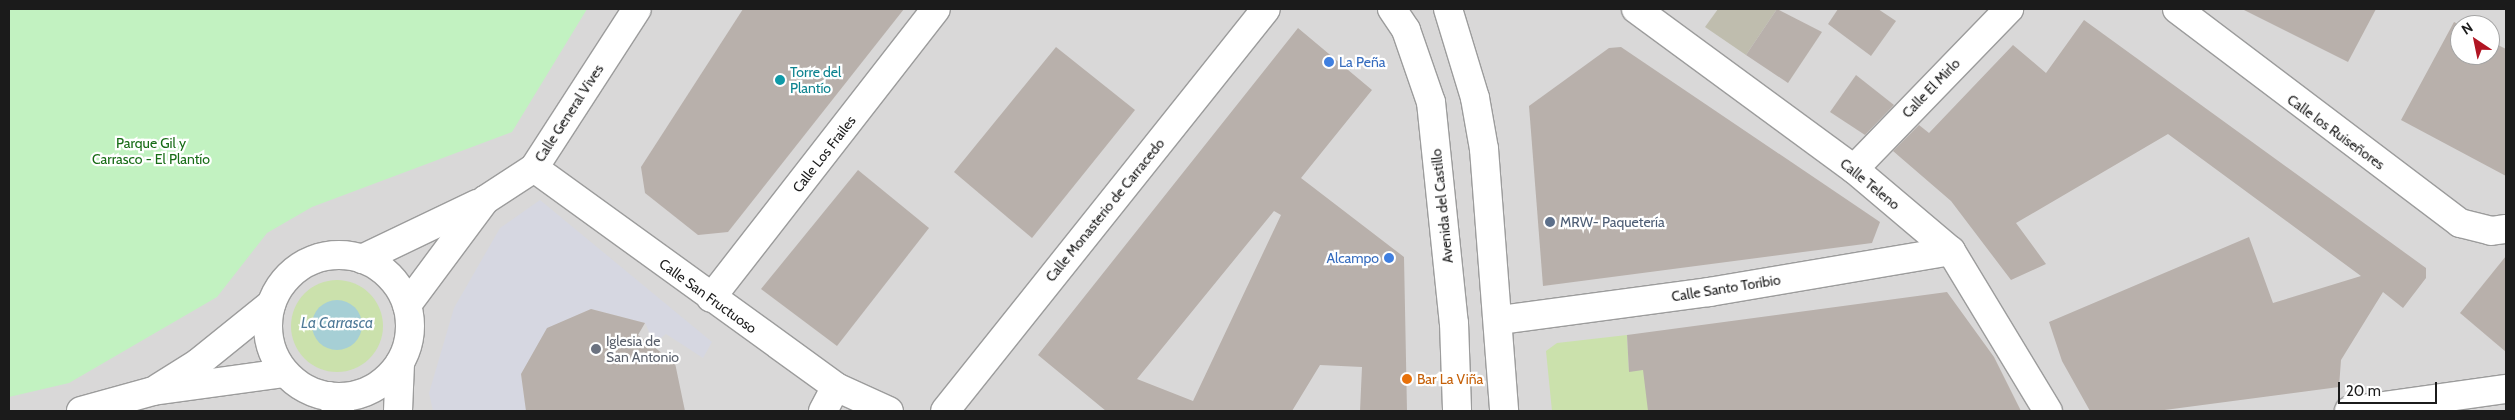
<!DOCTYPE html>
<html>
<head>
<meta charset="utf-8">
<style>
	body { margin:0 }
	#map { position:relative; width:2515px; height:420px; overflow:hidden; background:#ebe7e1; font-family:Cabin,sans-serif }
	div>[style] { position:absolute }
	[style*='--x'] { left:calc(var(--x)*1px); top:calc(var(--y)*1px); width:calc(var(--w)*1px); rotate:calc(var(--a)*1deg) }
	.residential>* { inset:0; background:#d9d8d8 }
	.construction>* { inset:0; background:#bfbdae }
	.grass>* { inset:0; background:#cbe1ac }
	.round { border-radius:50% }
	.park>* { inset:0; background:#c2f2c1 }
	.plaza>* { inset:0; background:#d6d7e1 }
	.water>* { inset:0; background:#a6cfd5 }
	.building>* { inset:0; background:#b8b0ab }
	.roads { filter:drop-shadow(1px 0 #9c9c9c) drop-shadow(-1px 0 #9c9c9c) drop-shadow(0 1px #9c9c9c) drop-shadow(0 -1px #9c9c9c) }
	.minor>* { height:28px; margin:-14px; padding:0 14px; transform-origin:14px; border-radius:14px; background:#fff }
	.tertiary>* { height:28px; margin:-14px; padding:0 14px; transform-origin:14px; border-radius:14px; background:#fff }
	.tertiary>.ring { margin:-14px; padding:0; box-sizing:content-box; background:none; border:28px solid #fff; border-radius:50% }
	.dots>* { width:14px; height:14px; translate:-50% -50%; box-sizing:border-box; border:2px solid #fff; border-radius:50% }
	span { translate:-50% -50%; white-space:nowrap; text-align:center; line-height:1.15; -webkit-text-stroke:4.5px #fff; paint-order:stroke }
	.shop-label { font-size:14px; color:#366cbe }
	.left { translate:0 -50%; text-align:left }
	.right { translate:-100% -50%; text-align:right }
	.culture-label { font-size:14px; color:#0d838f }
	.street-label { font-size:14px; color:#1b1b1b }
	.park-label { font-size:14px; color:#176c16 }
	.service-label { font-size:14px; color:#4e5e75 }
	.worship-label { font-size:14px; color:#5b616d }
	.food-label { font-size:14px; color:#c56008 }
	.water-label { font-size:15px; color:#4f7a98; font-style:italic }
	.frame { position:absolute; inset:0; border:10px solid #1b1b1b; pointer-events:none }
	.north { position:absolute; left:2450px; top:15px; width:50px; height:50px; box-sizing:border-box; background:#fff; border:1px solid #a4a4a4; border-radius:50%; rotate:326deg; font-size:14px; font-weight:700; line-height:20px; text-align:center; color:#1b1b1b }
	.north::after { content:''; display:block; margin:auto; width:18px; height:22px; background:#b11523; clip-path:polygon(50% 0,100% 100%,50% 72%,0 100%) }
	.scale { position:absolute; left:2338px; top:382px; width:99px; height:22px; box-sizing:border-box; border:2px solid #1b1b1b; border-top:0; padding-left:6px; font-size:15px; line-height:18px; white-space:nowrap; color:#1b1b1b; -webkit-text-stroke:4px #fff; paint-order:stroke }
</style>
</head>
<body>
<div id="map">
	<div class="residential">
		<div style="clip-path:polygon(evenodd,9px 9px,2506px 9px,2506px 411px,9px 411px,9px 9px,2460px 25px,2490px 25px,2490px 55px,2460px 55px,2460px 25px)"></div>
	</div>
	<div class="construction">
		<div style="clip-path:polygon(1718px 9px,1777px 9px,1746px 55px,1705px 27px)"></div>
	</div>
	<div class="grass">
		<div class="round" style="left:291px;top:280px;width:92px;height:92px"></div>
		<div style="clip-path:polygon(1627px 335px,1629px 371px,1651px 369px,1648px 411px,1552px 411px,1546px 351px,1557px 343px)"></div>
	</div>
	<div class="park">
		<div style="clip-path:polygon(9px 9px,587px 9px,512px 132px,312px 207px,267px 233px,217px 297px,69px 383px,9px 397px)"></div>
	</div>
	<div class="plaza">
		<div style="clip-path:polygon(540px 200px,712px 342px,703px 358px,666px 334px,654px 343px,645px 323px,591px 309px,547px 329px,521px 374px,526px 411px,433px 411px,429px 393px,454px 308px,500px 228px)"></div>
	</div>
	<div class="water">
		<div class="round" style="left:312px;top:300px;width:50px;height:50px"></div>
	</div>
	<div class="building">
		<div style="clip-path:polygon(743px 9px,904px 9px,728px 232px,698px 235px,645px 193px,641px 167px)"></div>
		<div style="clip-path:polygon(1777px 9px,1822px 32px,1788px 83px,1746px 55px)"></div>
		<div style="clip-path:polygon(1838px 9px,1878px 9px,1896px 21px,1871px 56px,1828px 24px)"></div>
		<div style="clip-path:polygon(2242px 9px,2376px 9px,2348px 62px)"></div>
		<div style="clip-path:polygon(2084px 20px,2426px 268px,2426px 278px,2403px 308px,2383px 292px,2341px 360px,2339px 387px,2157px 411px,2090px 411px,2062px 361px,2049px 322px,2249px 237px,2273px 303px,2361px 276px,2168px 134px,2016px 223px,2046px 264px,2011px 280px,1951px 201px,1893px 151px,1919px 125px,1929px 133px,2013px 45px,2046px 73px)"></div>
		<div style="clip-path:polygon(2454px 22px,2460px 25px,2460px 55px,2490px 55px,2490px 41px,2506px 49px,2506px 176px,2401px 120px)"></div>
		<div style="clip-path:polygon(evenodd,1298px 28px,1372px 90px,1301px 178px,1404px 257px,1407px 411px,1360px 411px,1362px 367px,1320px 365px,1292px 411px,1106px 411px,1038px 355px,1298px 28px,1274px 211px,1281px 215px,1193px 401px,1137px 379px,1274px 211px)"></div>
		<div style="clip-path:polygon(1056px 47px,1135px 110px,1032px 238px,954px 172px)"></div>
		<div style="clip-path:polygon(1621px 47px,1880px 222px,1872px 243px,1543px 286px,1529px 106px,1609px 48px)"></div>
		<div style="clip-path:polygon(1856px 75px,1894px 105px,1865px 135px,1830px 112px)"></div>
		<div style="clip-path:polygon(858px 170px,929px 228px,837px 346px,761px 289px)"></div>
		<div style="clip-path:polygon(2506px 256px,2506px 352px,2460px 313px)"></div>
		<div style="clip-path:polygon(1947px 292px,1994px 357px,2021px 411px,1648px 411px,1643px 370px,1629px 372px,1627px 335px)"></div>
		<div style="clip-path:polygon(591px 309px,645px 323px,638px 335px,675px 363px,685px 411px,526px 411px,521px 374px,547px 328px)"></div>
	</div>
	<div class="roads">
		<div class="minor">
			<div style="--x:1392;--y:9;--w:25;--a:56"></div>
			<div style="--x:1406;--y:30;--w:76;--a:70.9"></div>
			<div style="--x:1431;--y:102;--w:222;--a:84.1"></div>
			<div style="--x:1454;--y:323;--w:88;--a:88"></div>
			<div style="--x:1448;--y:9;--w:93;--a:73.1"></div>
			<div style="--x:1475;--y:98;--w:52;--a:80"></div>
			<div style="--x:1484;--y:149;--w:263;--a:85.6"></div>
			<div style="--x:1636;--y:9;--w:270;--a:36.3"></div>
			<div style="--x:1854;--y:169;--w:127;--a:40.2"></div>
			<div style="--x:1951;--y:251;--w:187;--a:58.8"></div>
			<div style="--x:2177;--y:9;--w:355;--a:37.1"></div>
			<div style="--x:2460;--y:223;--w:32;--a:14"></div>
			<div style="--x:2491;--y:231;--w:15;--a:-8"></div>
			<div style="--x:534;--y:168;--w:373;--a:35.9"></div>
			<div style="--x:836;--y:387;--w:58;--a:24.4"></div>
			<div style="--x:1854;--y:169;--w:223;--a:-45.9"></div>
			<div style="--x:711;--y:298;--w:366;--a:-52.1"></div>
			<div style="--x:1500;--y:320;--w:211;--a:-7.6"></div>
			<div style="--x:1709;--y:292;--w:245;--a:-9.6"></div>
			<div style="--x:329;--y:396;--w:19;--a:54"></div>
			<div style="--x:398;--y:411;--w:48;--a:-87.6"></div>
			<div style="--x:823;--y:411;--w:27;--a:-62"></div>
			<div style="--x:945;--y:411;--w:514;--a:-51.39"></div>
			<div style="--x:2349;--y:411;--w:159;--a:-8"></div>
		</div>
		<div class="tertiary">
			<div class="ring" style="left:268px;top:255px;width:114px;height:114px"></div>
			<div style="--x:362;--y:259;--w:127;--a:-25.6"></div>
			<div style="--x:407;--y:305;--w:131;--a:-53.4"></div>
			<div style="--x:485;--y:200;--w:59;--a:-33.1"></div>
			<div style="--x:534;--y:168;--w:189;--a:-57.1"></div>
			<div style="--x:158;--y:388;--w:47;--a:-32"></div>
			<div style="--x:198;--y:363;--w:94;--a:-38.9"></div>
			<div style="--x:81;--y:411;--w:75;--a:-15.5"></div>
			<div style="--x:153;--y:391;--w:133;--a:-7.8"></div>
		</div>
	</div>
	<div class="dots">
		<div style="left:1329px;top:62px;background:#3f7fe0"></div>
		<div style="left:780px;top:80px;background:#0f9aa8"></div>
		<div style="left:1550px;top:222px;background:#5c6f8a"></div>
		<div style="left:1389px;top:258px;background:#3f7fe0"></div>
		<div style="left:596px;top:349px;background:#6b7280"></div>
		<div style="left:1407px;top:379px;background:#e8710a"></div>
	</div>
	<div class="shop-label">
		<span class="left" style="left:1339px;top:62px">La Peña</span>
		<span class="right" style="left:1379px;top:258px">Alcampo</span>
	</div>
	<div class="culture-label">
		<span class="left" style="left:790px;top:80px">Torre del<br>Plantío</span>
	</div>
	<div class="street-label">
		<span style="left:1931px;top:88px;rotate:-46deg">Calle El Mirlo</span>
		<span style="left:569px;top:113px;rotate:-57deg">Calle General Vives</span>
		<span style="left:2336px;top:132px;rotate:36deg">Calle los Ruiseñores</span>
		<span style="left:824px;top:154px;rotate:-52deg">Calle Los Frailes</span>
		<span style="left:1870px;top:184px;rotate:39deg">Calle Teleno</span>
		<span style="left:1442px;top:206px;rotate:-96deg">Avenida del Castillo</span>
		<span style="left:1105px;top:210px;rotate:-51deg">Calle Monasterio de Carracedo</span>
		<span style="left:1726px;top:288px;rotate:-9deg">Calle Santo Toribio</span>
		<span style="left:708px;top:296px;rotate:36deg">Calle San Fructuoso</span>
	</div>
	<div class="park-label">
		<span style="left:151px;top:151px">Parque Gil y<br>Carrasco - El Plantío</span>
	</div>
	<div class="service-label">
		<span class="left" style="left:1560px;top:222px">MRW- Paquetería</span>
	</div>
	<div class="worship-label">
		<span class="left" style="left:606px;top:349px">Iglesia de<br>San Antonio</span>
	</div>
	<div class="food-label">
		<span class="left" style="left:1417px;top:379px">Bar La Viña</span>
	</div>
	<div class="water-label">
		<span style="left:337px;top:324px">La Carrasca</span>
	</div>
	<div class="frame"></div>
	<div class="north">N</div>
	<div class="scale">20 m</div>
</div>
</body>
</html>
